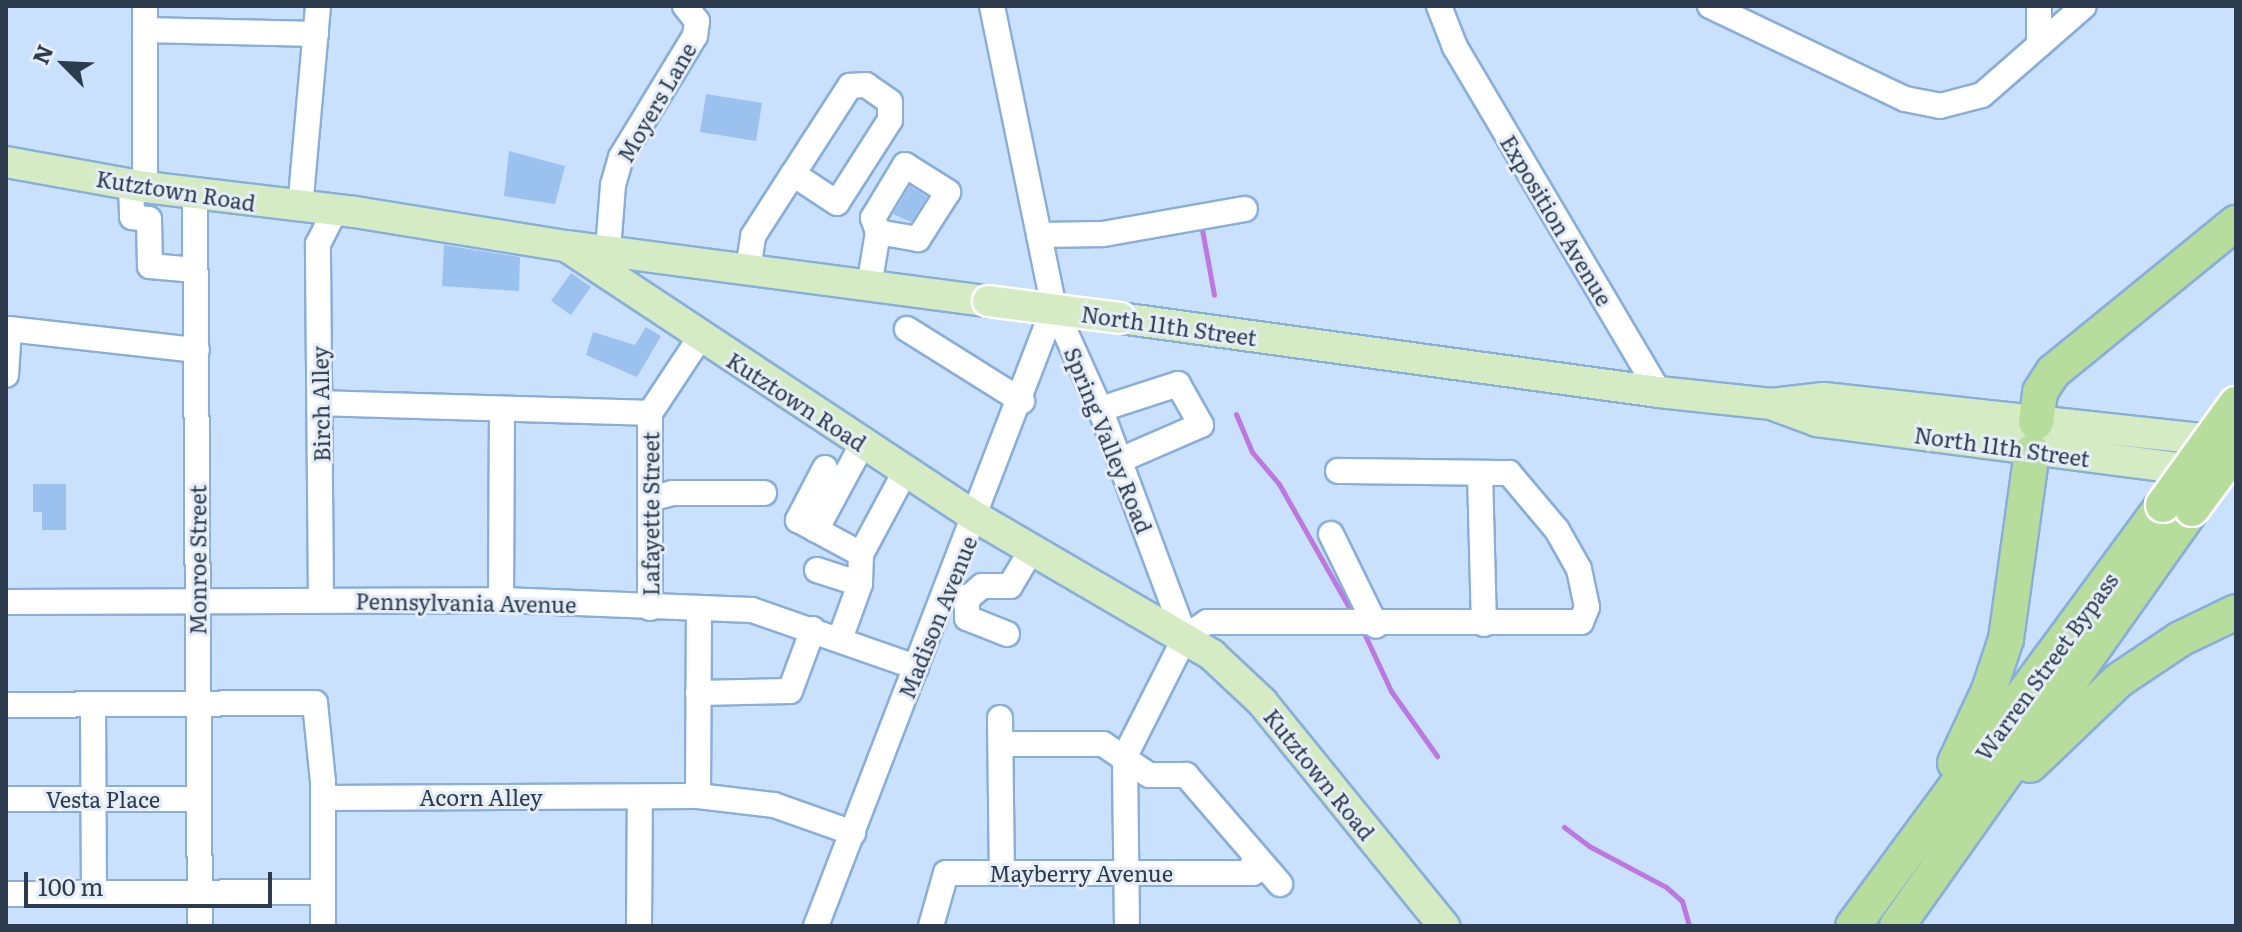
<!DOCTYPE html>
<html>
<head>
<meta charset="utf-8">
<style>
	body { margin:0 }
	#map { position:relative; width:2242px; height:932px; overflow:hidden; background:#cae1fe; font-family:Literata,serif }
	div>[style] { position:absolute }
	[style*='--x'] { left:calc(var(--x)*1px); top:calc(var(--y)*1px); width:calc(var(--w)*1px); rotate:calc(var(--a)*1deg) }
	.stream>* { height:5px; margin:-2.5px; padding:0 2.5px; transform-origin:2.5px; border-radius:2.5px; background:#bd78e0 }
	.building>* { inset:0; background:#9bc1ee }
	.roads { filter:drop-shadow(2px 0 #88aeda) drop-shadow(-2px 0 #88aeda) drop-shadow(0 2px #88aeda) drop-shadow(0 -2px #88aeda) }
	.minor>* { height:24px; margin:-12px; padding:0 12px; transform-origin:12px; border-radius:12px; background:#fff }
	.major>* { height:30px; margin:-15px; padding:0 15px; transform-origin:15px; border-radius:15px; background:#d4ebc4 }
	.highway>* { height:34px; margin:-17px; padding:0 17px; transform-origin:17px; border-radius:17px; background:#b7dd9d }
	.bridges { filter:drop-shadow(2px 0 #fff) drop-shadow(-2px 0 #fff) drop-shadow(0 2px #fff) drop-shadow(0 -2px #fff) }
	.major-bridge>* { height:30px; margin:-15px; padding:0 15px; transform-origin:15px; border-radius:15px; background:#d4ebc4 }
	.highway-bridge>* { height:34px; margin:-17px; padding:0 17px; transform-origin:17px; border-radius:17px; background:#b7dd9d }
	span { translate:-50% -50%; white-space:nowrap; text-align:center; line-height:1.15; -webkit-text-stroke:6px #e5edf7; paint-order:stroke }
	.street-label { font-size:22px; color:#2c3c4e }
	.frame { position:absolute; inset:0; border:8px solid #2c3c4e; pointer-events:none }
	.north { position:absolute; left:24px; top:24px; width:80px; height:80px; -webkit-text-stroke:6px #e5edf7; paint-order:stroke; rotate:294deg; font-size:22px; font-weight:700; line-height:32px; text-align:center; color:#2c3c4e }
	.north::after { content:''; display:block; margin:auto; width:28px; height:36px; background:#2c3c4e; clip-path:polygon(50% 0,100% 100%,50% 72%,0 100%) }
	.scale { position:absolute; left:24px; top:872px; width:248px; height:36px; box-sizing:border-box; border:4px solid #2c3c4e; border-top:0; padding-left:10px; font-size:24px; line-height:28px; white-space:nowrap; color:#2c3c4e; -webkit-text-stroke:6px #e5edf7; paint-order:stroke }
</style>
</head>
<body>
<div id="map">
	<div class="stream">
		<div style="--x:1201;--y:224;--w:72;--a:79.6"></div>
		<div style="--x:1236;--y:414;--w:41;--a:67.2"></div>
		<div style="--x:1252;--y:452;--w:42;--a:49.8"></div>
		<div style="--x:1279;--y:484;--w:152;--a:60.4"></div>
		<div style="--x:1363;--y:631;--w:66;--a:65"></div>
		<div style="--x:1391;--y:691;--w:80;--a:54.7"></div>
		<div style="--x:1564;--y:827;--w:31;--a:37"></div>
		<div style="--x:1589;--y:846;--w:87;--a:28"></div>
		<div style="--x:1666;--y:887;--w:21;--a:41"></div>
		<div style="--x:1682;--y:901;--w:26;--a:74"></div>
	</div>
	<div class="building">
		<div style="clip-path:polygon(706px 94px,762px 103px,756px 141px,700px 132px)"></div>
		<div style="clip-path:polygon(509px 151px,565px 166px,555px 204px,504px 196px)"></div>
		<div style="clip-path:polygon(910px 186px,927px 197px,911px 222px,893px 214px)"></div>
		<div style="clip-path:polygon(444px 245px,520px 257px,519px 291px,442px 286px)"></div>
		<div style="clip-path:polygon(571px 273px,591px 287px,571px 315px,551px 301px)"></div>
		<div style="clip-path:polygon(646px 327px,661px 336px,637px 377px,586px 355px,593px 332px,635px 345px)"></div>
		<div style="clip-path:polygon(33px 484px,66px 484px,66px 530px,42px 530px,42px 512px,33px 512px)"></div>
	</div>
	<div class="roads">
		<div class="minor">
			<div style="--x:145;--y:6;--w:181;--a:90"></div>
			<div style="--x:992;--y:6;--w:307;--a:78.4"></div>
			<div style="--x:1054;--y:307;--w:114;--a:65.7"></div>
			<div style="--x:1101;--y:411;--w:241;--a:69.6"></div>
			<div style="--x:1439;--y:6;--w:44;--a:68.7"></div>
			<div style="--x:1455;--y:47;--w:401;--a:59.4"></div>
			<div style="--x:1710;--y:6;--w:216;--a:25.5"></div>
			<div style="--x:1905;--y:99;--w:36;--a:11"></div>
			<div style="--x:1940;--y:106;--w:43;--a:-14.7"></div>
			<div style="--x:1982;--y:95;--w:135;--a:-41.1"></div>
			<div style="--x:145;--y:30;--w:171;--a:1.3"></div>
			<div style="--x:2039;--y:45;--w:39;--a:-90"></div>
			<div style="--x:131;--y:185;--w:32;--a:88"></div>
			<div style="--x:132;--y:217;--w:17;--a:7"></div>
			<div style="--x:149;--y:219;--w:47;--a:88.8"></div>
			<div style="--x:150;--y:266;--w:45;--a:5.1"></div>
			<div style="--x:195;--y:194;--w:732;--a:89.61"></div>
			<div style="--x:300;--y:208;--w:203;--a:-84.9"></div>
			<div style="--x:1039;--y:235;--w:64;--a:-0.9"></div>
			<div style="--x:1103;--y:234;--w:144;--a:-10"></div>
			<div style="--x:608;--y:250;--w:65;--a:-85.6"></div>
			<div style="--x:613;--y:185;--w:29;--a:-74"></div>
			<div style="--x:621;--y:157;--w:142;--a:-58.6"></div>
			<div style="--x:695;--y:36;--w:15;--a:-82"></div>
			<div style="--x:697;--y:21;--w:19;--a:-129"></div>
			<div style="--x:748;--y:269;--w:33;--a:-81"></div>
			<div style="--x:753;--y:236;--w:74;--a:-57.2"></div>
			<div style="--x:793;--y:174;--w:105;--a:-57.1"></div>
			<div style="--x:850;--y:86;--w:16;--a:-4"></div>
			<div style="--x:866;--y:85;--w:29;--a:35"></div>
			<div style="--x:890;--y:102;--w:18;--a:90"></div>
			<div style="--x:890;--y:120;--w:98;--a:122.6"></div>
			<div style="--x:837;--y:203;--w:53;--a:-146.6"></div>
			<div style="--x:869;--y:286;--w:55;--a:-80.5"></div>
			<div style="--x:878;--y:232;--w:15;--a:-110"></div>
			<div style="--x:873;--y:218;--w:62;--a:-58.9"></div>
			<div style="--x:905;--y:165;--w:51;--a:32.1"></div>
			<div style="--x:948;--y:192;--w:56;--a:122.6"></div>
			<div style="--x:918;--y:239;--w:41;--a:-170.1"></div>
			<div style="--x:907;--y:329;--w:136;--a:32.1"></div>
			<div style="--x:6;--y:375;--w:46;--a:-86.3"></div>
			<div style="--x:9;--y:329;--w:189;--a:6.4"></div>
			<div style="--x:320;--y:403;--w:330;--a:1.7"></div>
			<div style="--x:1101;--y:409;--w:81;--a:-18"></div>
			<div style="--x:1178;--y:384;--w:47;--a:60.7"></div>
			<div style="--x:1201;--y:425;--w:88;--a:156.6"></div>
			<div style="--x:825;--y:468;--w:59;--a:117.4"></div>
			<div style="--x:798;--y:520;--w:72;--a:28.4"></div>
			<div style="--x:861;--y:554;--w:30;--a:92"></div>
			<div style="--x:860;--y:584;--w:59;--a:110"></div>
			<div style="--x:1480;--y:473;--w:151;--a:88.5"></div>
			<div style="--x:650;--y:499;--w:23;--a:-15"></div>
			<div style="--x:672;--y:493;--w:92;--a:0"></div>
			<div style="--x:816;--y:530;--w:99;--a:-61.6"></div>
			<div style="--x:1331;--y:534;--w:102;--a:63.9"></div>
			<div style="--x:861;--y:554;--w:95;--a:-61.8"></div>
			<div style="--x:817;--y:570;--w:45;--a:18"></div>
			<div style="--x:956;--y:595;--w:12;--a:20"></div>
			<div style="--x:967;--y:599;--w:19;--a:90"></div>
			<div style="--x:967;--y:618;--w:43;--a:21.8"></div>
			<div style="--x:967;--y:599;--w:20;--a:-41"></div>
			<div style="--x:982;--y:586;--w:28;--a:0"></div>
			<div style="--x:1010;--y:586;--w:43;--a:-59.3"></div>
			<div style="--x:321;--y:600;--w:356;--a:-90.5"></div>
			<div style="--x:318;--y:244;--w:36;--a:-63"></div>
			<div style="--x:501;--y:600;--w:188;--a:-89.7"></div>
			<div style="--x:6;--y:602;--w:495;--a:-0.2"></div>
			<div style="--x:501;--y:600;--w:251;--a:2.3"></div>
			<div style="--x:752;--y:610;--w:174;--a:19.2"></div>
			<div style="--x:650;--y:608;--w:195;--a:-90"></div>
			<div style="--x:650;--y:413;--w:89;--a:-56.5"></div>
			<div style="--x:698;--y:693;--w:92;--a:-1.2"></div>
			<div style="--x:790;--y:691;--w:66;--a:-69.6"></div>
			<div style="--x:6;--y:705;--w:309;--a:-0.4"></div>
			<div style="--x:315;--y:703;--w:79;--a:84.2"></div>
			<div style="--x:323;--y:782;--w:144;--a:90"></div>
			<div style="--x:93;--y:705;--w:189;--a:89.7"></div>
			<div style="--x:1000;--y:718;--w:155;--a:89.3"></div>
			<div style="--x:1001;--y:744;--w:102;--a:0"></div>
			<div style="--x:1103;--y:744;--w:55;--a:34"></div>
			<div style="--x:1149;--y:775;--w:37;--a:0"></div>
			<div style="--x:1186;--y:775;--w:144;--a:49.2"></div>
			<div style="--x:698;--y:796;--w:187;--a:-89.7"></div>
			<div style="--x:323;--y:798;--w:375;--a:-0.3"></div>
			<div style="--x:698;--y:796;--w:77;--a:6.8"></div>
			<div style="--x:774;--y:805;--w:84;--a:19.5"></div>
			<div style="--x:6;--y:799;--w:193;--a:0"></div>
			<div style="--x:6;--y:894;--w:317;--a:-0.4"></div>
			<div style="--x:639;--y:926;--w:129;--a:-89.6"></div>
			<div style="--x:816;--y:926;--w:663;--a:-68.97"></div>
			<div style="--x:931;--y:926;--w:55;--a:-74.2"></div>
			<div style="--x:946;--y:873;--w:307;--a:0"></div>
			<div style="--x:1253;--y:873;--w:19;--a:-87"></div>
			<div style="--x:1127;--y:926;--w:170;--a:-90.7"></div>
			<div style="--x:1125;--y:756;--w:133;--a:-63.2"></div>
			<div style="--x:1185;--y:637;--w:27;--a:-34"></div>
			<div style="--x:1207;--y:622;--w:374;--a:0"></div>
			<div style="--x:1581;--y:622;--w:16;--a:-68"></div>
			<div style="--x:1587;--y:607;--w:39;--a:-102"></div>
			<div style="--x:1579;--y:569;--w:45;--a:-119.4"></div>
			<div style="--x:1557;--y:530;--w:75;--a:-130.1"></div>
			<div style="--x:1509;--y:473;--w:171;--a:-179.3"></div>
		</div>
		<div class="major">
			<div style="--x:6;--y:162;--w:141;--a:10.2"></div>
			<div style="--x:145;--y:187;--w:211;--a:6.8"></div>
			<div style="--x:355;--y:212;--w:214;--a:9.2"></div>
			<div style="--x:566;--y:246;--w:491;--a:33.5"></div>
			<div style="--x:976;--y:517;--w:273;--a:30.3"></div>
			<div style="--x:1212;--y:655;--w:69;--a:43.2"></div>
			<div style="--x:1262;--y:702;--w:289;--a:50.9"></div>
			<div style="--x:568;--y:246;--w:424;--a:7.5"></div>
			<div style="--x:1120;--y:318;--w:544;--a:7.82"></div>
			<div style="--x:1659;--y:392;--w:113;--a:6.1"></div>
			<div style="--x:1771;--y:404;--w:53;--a:-6.5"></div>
			<div style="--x:1824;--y:398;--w:407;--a:6.2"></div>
			<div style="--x:1776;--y:406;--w:44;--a:20.1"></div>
			<div style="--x:1817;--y:421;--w:396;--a:7.4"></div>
		</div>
		<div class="highway">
			<div style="--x:2036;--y:422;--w:30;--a:-82"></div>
			<div style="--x:2040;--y:392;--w:24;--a:-57"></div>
			<div style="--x:2053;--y:372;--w:236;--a:-39.2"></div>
			<div style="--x:1955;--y:763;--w:81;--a:-65"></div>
			<div style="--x:1989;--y:690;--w:54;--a:-71.6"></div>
			<div style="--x:2006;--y:639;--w:189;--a:-82.1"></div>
			<div style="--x:2030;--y:765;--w:123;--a:-43.7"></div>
			<div style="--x:2119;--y:680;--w:73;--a:-33.9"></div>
			<div style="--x:2180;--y:639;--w:62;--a:-25.7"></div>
			<div style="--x:1853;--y:926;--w:523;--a:-53.63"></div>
			<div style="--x:1897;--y:926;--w:511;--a:-54.72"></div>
		</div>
	</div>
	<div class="bridges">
		<div class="major-bridge">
			<div style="--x:988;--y:301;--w:133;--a:7.3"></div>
		</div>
		<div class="highway-bridge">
			<div style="--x:2163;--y:505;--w:125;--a:-54.1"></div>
			<div style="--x:2192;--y:509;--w:74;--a:-53.7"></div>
		</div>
	</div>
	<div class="street-label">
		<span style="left:656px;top:102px;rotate:-60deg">Moyers Lane</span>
		<span style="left:176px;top:190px;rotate:9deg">Kutztown Road</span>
		<span style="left:1557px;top:220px;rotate:59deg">Exposition Avenue</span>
		<span style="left:1169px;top:325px;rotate:8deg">North 11th Street</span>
		<span style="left:797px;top:401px;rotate:33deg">Kutztown Road</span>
		<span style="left:320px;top:404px;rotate:-91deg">Birch Alley</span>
		<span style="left:1109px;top:440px;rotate:68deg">Spring Valley Road</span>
		<span style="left:2002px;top:446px;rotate:8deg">North 11th Street</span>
		<span style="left:650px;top:514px;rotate:-90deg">Lafayette Street</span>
		<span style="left:197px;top:560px;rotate:-90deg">Monroe Street</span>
		<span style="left:466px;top:602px;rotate:1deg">Pennsylvania Avenue</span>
		<span style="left:937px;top:617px;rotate:-68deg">Madison Avenue</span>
		<span style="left:2046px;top:666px;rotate:-54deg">Warren Street Bypass</span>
		<span style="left:1320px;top:774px;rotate:51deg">Kutztown Road</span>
		<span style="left:481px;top:797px">Acorn Alley</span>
		<span style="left:103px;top:799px">Vesta Place</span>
		<span style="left:1081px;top:873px">Mayberry Avenue</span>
	</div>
	<div class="frame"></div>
	<div class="north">N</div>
	<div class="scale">100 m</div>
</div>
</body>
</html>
